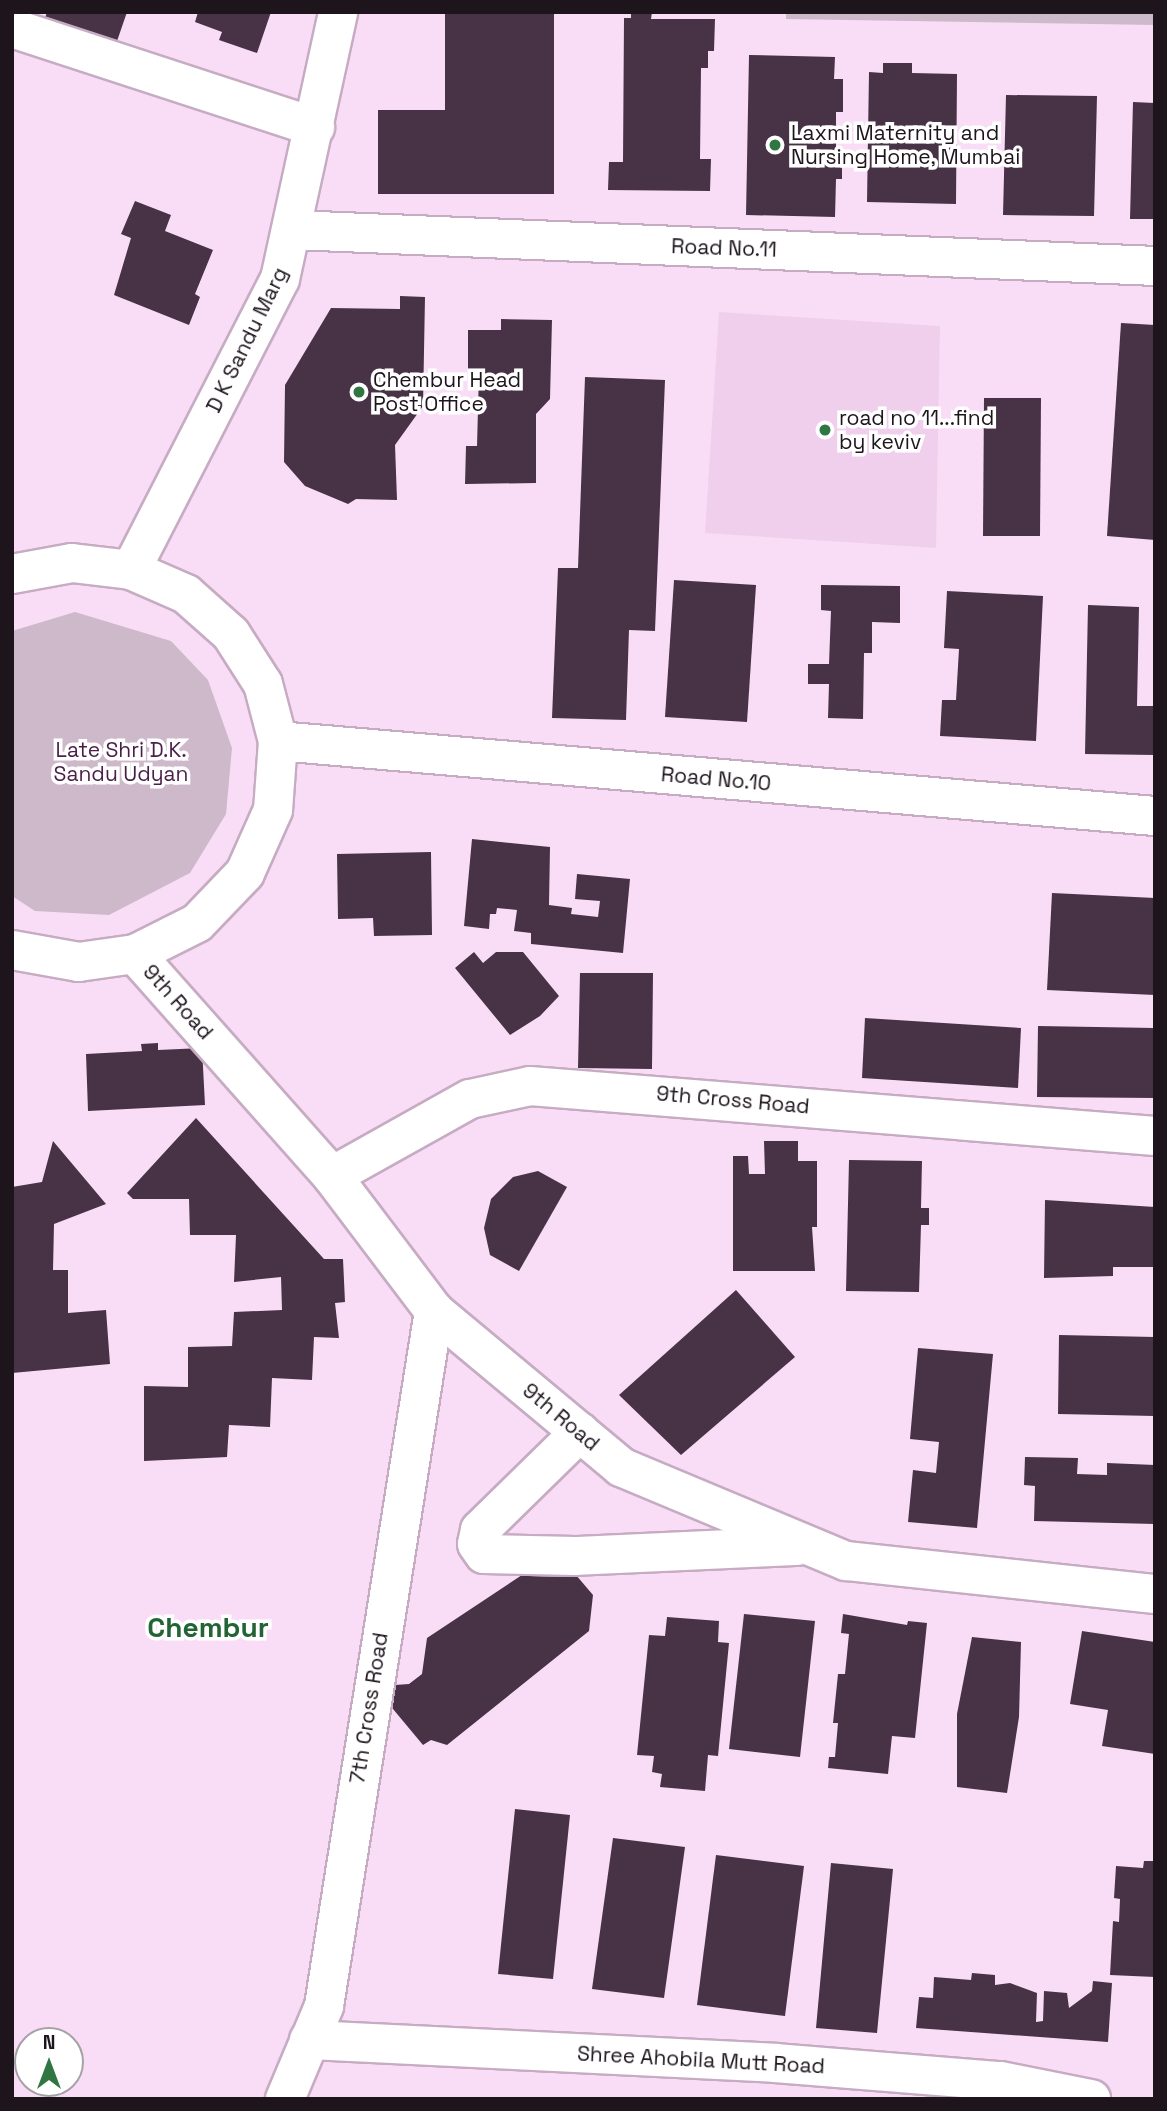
<!DOCTYPE html>
<html>
<head>
<meta charset="utf-8">
<style>
	body { margin:0 }
	#map { position:relative; width:1167px; height:2111px; overflow:hidden; background:#f9ddf6; font-family:"Space Grotesk",sans-serif }
	div>[style] { position:absolute }
	[style*='--x'] { left:calc(var(--x)*1px); top:calc(var(--y)*1px); width:calc(var(--w)*1px); rotate:calc(var(--a)*1deg) }
	.built>* { inset:0; background:#f0cfed }
	.green>* { inset:0; background:#ceb9cb }
	.building>* { inset:0; background:#483246 }
	.roads { filter:drop-shadow(2px 0 #c6acc3) drop-shadow(-2px 0 #c6acc3) drop-shadow(0 2px #c6acc3) drop-shadow(0 -2px #c6acc3) }
	.minor>* { height:38px; margin:-19px; padding:0 19px; transform-origin:19px; border-radius:19px; background:#fff }
	.major>* { height:38px; margin:-19px; padding:0 19px; transform-origin:19px; border-radius:19px; background:#fff }
	.dots>* { width:19px; height:19px; translate:-50% -50%; box-sizing:border-box; border:4px solid #fff; border-radius:50% }
	span { translate:-50% -50%; white-space:nowrap; text-align:center; line-height:1.15; -webkit-text-stroke:7px #fff; paint-order:stroke }
	.poi-label { font-size:21px; color:#1d141c }
	.left { translate:0 -50%; text-align:left }
	.street-label { font-size:21px; color:#1d141c }
	.park-label { font-size:21px; color:#491f47 }
	.district-label { font-size:28px; color:#236435; font-weight:700 }
	.frame { position:absolute; inset:0; border:14px solid #1d141c; pointer-events:none }
	.north { position:absolute; left:14px; top:2027px; width:70px; height:70px; box-sizing:border-box; background:#fff; border:2px solid #a5a1a4; border-radius:50%; rotate:0deg; font-size:19px; font-weight:700; line-height:28px; text-align:center; color:#1d141c }
	.north::after { content:''; display:block; margin:auto; width:24px; height:32px; background:#307642; clip-path:polygon(50% 0,100% 100%,50% 72%,0 100%) }
</style>
</head>
<body>
<div id="map">
	<div class="built">
		<div style="clip-path:polygon(719px 312px,940px 326px,936px 548px,705px 533px)"></div>
	</div>
	<div class="green">
		<div style="clip-path:polygon(786px 12px,1155px 12px,1155px 25px,786px 19px)"></div>
		<div style="clip-path:polygon(75px 612px,171px 641px,208px 680px,232px 748px,226px 814px,190px 873px,109px 915px,35px 911px,12px 896px,12px 631px)"></div>
	</div>
	<div class="building">
		<div style="clip-path:polygon(47px 12px,127px 12px,115px 47px,44px 21px)"></div>
		<div style="clip-path:polygon(198px 12px,271px 12px,257px 53px,219px 40px,222px 32px,195px 22px)"></div>
		<div style="clip-path:polygon(445px 12px,554px 12px,554px 194px,378px 194px,378px 110px,445px 110px)"></div>
		<div style="clip-path:polygon(631px 12px,652px 12px,651px 19px,715px 19px,714px 51px,708px 51px,708px 68px,701px 68px,700px 159px,711px 159px,710px 191px,608px 190px,609px 162px,623px 162px,624px 18px,631px 18px)"></div>
		<div style="clip-path:polygon(749px 55px,835px 57px,834px 79px,843px 79px,843px 112px,836px 112px,836px 156px,842px 156px,842px 179px,836px 179px,835px 217px,746px 215px)"></div>
		<div style="clip-path:polygon(883px 63px,912px 63px,912px 73px,957px 74px,956px 204px,867px 202px,869px 72px,883px 73px)"></div>
		<div style="clip-path:polygon(1006px 95px,1097px 96px,1094px 216px,1003px 215px)"></div>
		<div style="clip-path:polygon(1133px 102px,1155px 103px,1155px 219px,1130px 219px)"></div>
		<div style="clip-path:polygon(135px 201px,171px 215px,165px 231px,213px 250px,195px 294px,200px 297px,189px 325px,114px 295px,131px 238px,121px 234px)"></div>
		<div style="clip-path:polygon(400px 296px,425px 297px,423px 406px,395px 445px,397px 500px,356px 499px,348px 504px,305px 486px,284px 462px,285px 385px,331px 308px,400px 309px)"></div>
		<div style="clip-path:polygon(501px 319px,552px 320px,550px 399px,536px 414px,536px 483px,465px 484px,466px 446px,477px 446px,479px 372px,468px 372px,468px 330px,501px 330px)"></div>
		<div style="clip-path:polygon(1121px 323px,1155px 325px,1155px 540px,1107px 536px)"></div>
		<div style="clip-path:polygon(585px 377px,665px 380px,655px 631px,629px 630px,626px 720px,552px 718px,558px 568px,578px 568px)"></div>
		<div style="clip-path:polygon(984px 398px,1041px 398px,1040px 536px,983px 536px)"></div>
		<div style="clip-path:polygon(674px 580px,756px 585px,747px 722px,665px 717px)"></div>
		<div style="clip-path:polygon(821px 585px,900px 586px,900px 623px,872px 622px,872px 653px,864px 653px,863px 719px,828px 718px,829px 684px,808px 684px,808px 664px,829px 664px,831px 611px,821px 610px)"></div>
		<div style="clip-path:polygon(947px 591px,1043px 596px,1036px 741px,940px 736px,942px 700px,956px 700px,959px 649px,944px 648px)"></div>
		<div style="clip-path:polygon(1088px 605px,1139px 607px,1137px 706px,1155px 706px,1155px 755px,1085px 754px)"></div>
		<div style="clip-path:polygon(472px 839px,550px 847px,549px 905px,572px 908px,571px 914px,598px 917px,600px 901px,575px 899px,577px 874px,630px 879px,623px 953px,531px 944px,531px 933px,514px 931px,517px 910px,497px 908px,496px 914px,490px 914px,489px 929px,464px 926px)"></div>
		<div style="clip-path:polygon(431px 852px,432px 935px,374px 936px,373px 918px,338px 919px,337px 854px)"></div>
		<div style="clip-path:polygon(1052px 893px,1155px 898px,1155px 995px,1047px 990px)"></div>
		<div style="clip-path:polygon(474px 952px,483px 963px,496px 952px,523px 952px,559px 996px,540px 1016px,510px 1035px,455px 968px)"></div>
		<div style="clip-path:polygon(580px 973px,653px 973px,652px 1069px,578px 1068px)"></div>
		<div style="clip-path:polygon(865px 1018px,1021px 1028px,1018px 1088px,862px 1078px)"></div>
		<div style="clip-path:polygon(1038px 1026px,1155px 1028px,1155px 1098px,1037px 1097px)"></div>
		<div style="clip-path:polygon(158px 1043px,158px 1050px,202px 1048px,205px 1105px,88px 1111px,86px 1054px,142px 1051px,141px 1044px)"></div>
		<div style="clip-path:polygon(196px 1118px,324px 1259px,343px 1259px,345px 1302px,335px 1303px,339px 1338px,314px 1337px,312px 1380px,272px 1378px,270px 1427px,229px 1425px,227px 1457px,144px 1461px,144px 1386px,188px 1387px,188px 1347px,232px 1346px,234px 1312px,282px 1310px,281px 1277px,234px 1282px,236px 1235px,190px 1235px,189px 1199px,133px 1199px,127px 1193px)"></div>
		<div style="clip-path:polygon(53px 1141px,106px 1204px,54px 1224px,53px 1270px,68px 1270px,68px 1313px,106px 1310px,110px 1364px,12px 1373px,12px 1187px,42px 1182px)"></div>
		<div style="clip-path:polygon(764px 1141px,798px 1141px,798px 1161px,817px 1161px,817px 1227px,812px 1227px,815px 1271px,733px 1271px,733px 1156px,748px 1156px,749px 1174px,765px 1174px)"></div>
		<div style="clip-path:polygon(849px 1160px,922px 1161px,921px 1208px,929px 1208px,929px 1225px,921px 1225px,919px 1292px,846px 1291px)"></div>
		<div style="clip-path:polygon(538px 1171px,567px 1187px,519px 1271px,490px 1255px,484px 1228px,491px 1199px,513px 1177px)"></div>
		<div style="clip-path:polygon(1045px 1200px,1155px 1207px,1155px 1267px,1113px 1267px,1113px 1276px,1044px 1278px)"></div>
		<div style="clip-path:polygon(736px 1290px,795px 1357px,681px 1455px,619px 1395px)"></div>
		<div style="clip-path:polygon(1059px 1335px,1155px 1337px,1155px 1416px,1058px 1414px)"></div>
		<div style="clip-path:polygon(918px 1348px,993px 1354px,977px 1528px,908px 1522px,913px 1470px,936px 1473px,939px 1442px,910px 1439px)"></div>
		<div style="clip-path:polygon(1025px 1457px,1078px 1458px,1077px 1474px,1107px 1475px,1107px 1463px,1155px 1465px,1155px 1524px,1034px 1521px,1035px 1486px,1024px 1485px)"></div>
		<div style="clip-path:polygon(570px 1568px,593px 1595px,589px 1631px,447px 1745px,431px 1740px,423px 1745px,393px 1709px,391px 1697px,395px 1685px,409px 1684px,422px 1674px,427px 1638px,525px 1573px)"></div>
		<div style="clip-path:polygon(744px 1614px,815px 1621px,800px 1757px,729px 1749px)"></div>
		<div style="clip-path:polygon(843px 1614px,907px 1625px,908px 1621px,927px 1623px,915px 1738px,892px 1736px,888px 1774px,828px 1768px,829px 1757px,835px 1757px,838px 1723px,833px 1723px,838px 1674px,845px 1674px,849px 1634px,841px 1633px)"></div>
		<div style="clip-path:polygon(667px 1617px,719px 1621px,718px 1642px,729px 1643px,718px 1756px,708px 1755px,705px 1791px,660px 1787px,662px 1774px,652px 1772px,654px 1756px,637px 1755px,649px 1635px,665px 1636px)"></div>
		<div style="clip-path:polygon(1082px 1631px,1155px 1642px,1155px 1754px,1102px 1746px,1108px 1710px,1070px 1704px)"></div>
		<div style="clip-path:polygon(972px 1637px,1021px 1642px,1019px 1717px,1007px 1793px,957px 1787px,957px 1714px)"></div>
		<div style="clip-path:polygon(515px 1809px,570px 1815px,553px 1979px,498px 1974px)"></div>
		<div style="clip-path:polygon(613px 1838px,685px 1847px,664px 1998px,592px 1989px)"></div>
		<div style="clip-path:polygon(716px 1855px,804px 1866px,785px 2016px,697px 2005px)"></div>
		<div style="clip-path:polygon(1144px 1861px,1155px 1861px,1155px 1977px,1110px 1975px,1113px 1921px,1119px 1922px,1120px 1899px,1114px 1898px,1116px 1866px,1143px 1868px)"></div>
		<div style="clip-path:polygon(831px 1863px,893px 1869px,877px 2033px,816px 2028px)"></div>
		<div style="clip-path:polygon(972px 1973px,995px 1975px,995px 1985px,1010px 1983px,1037px 1993px,1036px 2022px,1043px 2021px,1044px 1991px,1067px 1993px,1069px 2008px,1092px 1991px,1093px 1981px,1112px 1983px,1108px 2042px,916px 2028px,919px 1997px,933px 1998px,934px 1977px,971px 1980px)"></div>
	</div>
	<div class="roads">
		<div class="minor">
			<div style="--x:12;--y:28;--w:319;--a:18.1"></div>
			<div style="--x:294;--y:230;--w:862;--a:2.39"></div>
			<div style="--x:278;--y:741;--w:880;--a:4.89"></div>
			<div style="--x:135;--y:954;--w:297;--a:48.4"></div>
			<div style="--x:332;--y:1176;--w:169;--a:52.9"></div>
			<div style="--x:434;--y:1311;--w:244;--a:39.8"></div>
			<div style="--x:621;--y:1467;--w:244;--a:22.7"></div>
			<div style="--x:846;--y:1561;--w:311;--a:6.1"></div>
			<div style="--x:332;--y:1176;--w:158;--a:-29.2"></div>
			<div style="--x:470;--y:1099;--w:61;--a:-12.2"></div>
			<div style="--x:530;--y:1086;--w:627;--a:4.57"></div>
			<div style="--x:580;--y:1432;--w:140;--a:135.6"></div>
			<div style="--x:480;--y:1530;--w:14;--a:102"></div>
			<div style="--x:477;--y:1544;--w:12;--a:55"></div>
			<div style="--x:484;--y:1554;--w:91;--a:1.3"></div>
			<div style="--x:575;--y:1556;--w:223;--a:-2.6"></div>
			<div style="--x:309;--y:2040;--w:467;--a:2.8"></div>
			<div style="--x:775;--y:2063;--w:226;--a:4.6"></div>
			<div style="--x:1000;--y:2081;--w:93;--a:11.2"></div>
			<div style="--x:285;--y:2099;--w:101;--a:-67.2"></div>
			<div style="--x:324;--y:2006;--w:704;--a:-81.01"></div>
		</div>
		<div class="major">
			<div style="--x:131;--y:570;--w:327;--a:-62.9"></div>
			<div style="--x:280;--y:279;--w:273;--a:-77.7"></div>
			<div style="--x:12;--y:574;--w:61;--a:-10.4"></div>
			<div style="--x:72;--y:563;--w:59;--a:6.8"></div>
			<div style="--x:131;--y:570;--w:60;--a:23.6"></div>
			<div style="--x:186;--y:594;--w:60;--a:41.6"></div>
			<div style="--x:231;--y:634;--w:59;--a:57.4"></div>
			<div style="--x:263;--y:684;--w:59;--a:75.3"></div>
			<div style="--x:278;--y:741;--w:69;--a:94.1"></div>
			<div style="--x:273;--y:810;--w:69;--a:114"></div>
			<div style="--x:245;--y:873;--w:69;--a:133.8"></div>
			<div style="--x:197;--y:923;--w:69;--a:153.4"></div>
			<div style="--x:135;--y:954;--w:57;--a:171.9"></div>
			<div style="--x:79;--y:962;--w:68;--a:-169.8"></div>
		</div>
	</div>
	<div class="dots">
		<div style="left:775px;top:145px;background:#307642"></div>
		<div style="left:359px;top:392px;background:#307642"></div>
		<div style="left:825px;top:430px;background:#307642"></div>
	</div>
	<div class="poi-label">
		<span class="left" style="left:791px;top:145px">Laxmi Maternity and<br>Nursing Home, Mumbai</span>
		<span class="left" style="left:373px;top:392px">Chembur Head<br>Post Office</span>
		<span class="left" style="left:839px;top:430px">road no 11...find<br>by keviv</span>
	</div>
	<div class="street-label">
		<span style="left:724px;top:248px;rotate:2deg">Road No.11</span>
		<span style="left:247px;top:340px;rotate:-64deg">D K Sandu Marg</span>
		<span style="left:716px;top:779px;rotate:5deg">Road No.10</span>
		<span style="left:178px;top:1002px;rotate:48deg">9th Road</span>
		<span style="left:733px;top:1100px;rotate:5deg">9th Cross Road</span>
		<span style="left:561px;top:1417px;rotate:40deg">9th Road</span>
		<span style="left:369px;top:1708px;rotate:-81deg">7th Cross Road</span>
		<span style="left:701px;top:2060px;rotate:3deg">Shree Ahobila Mutt Road</span>
	</div>
	<div class="park-label">
		<span style="left:121px;top:762px">Late Shri D.K.<br>Sandu Udyan</span>
	</div>
	<div class="district-label">
		<span style="left:208px;top:1627px">Chembur</span>
	</div>
	<div class="frame"></div>
	<div class="north">N</div>
</div>
</body>
</html>
